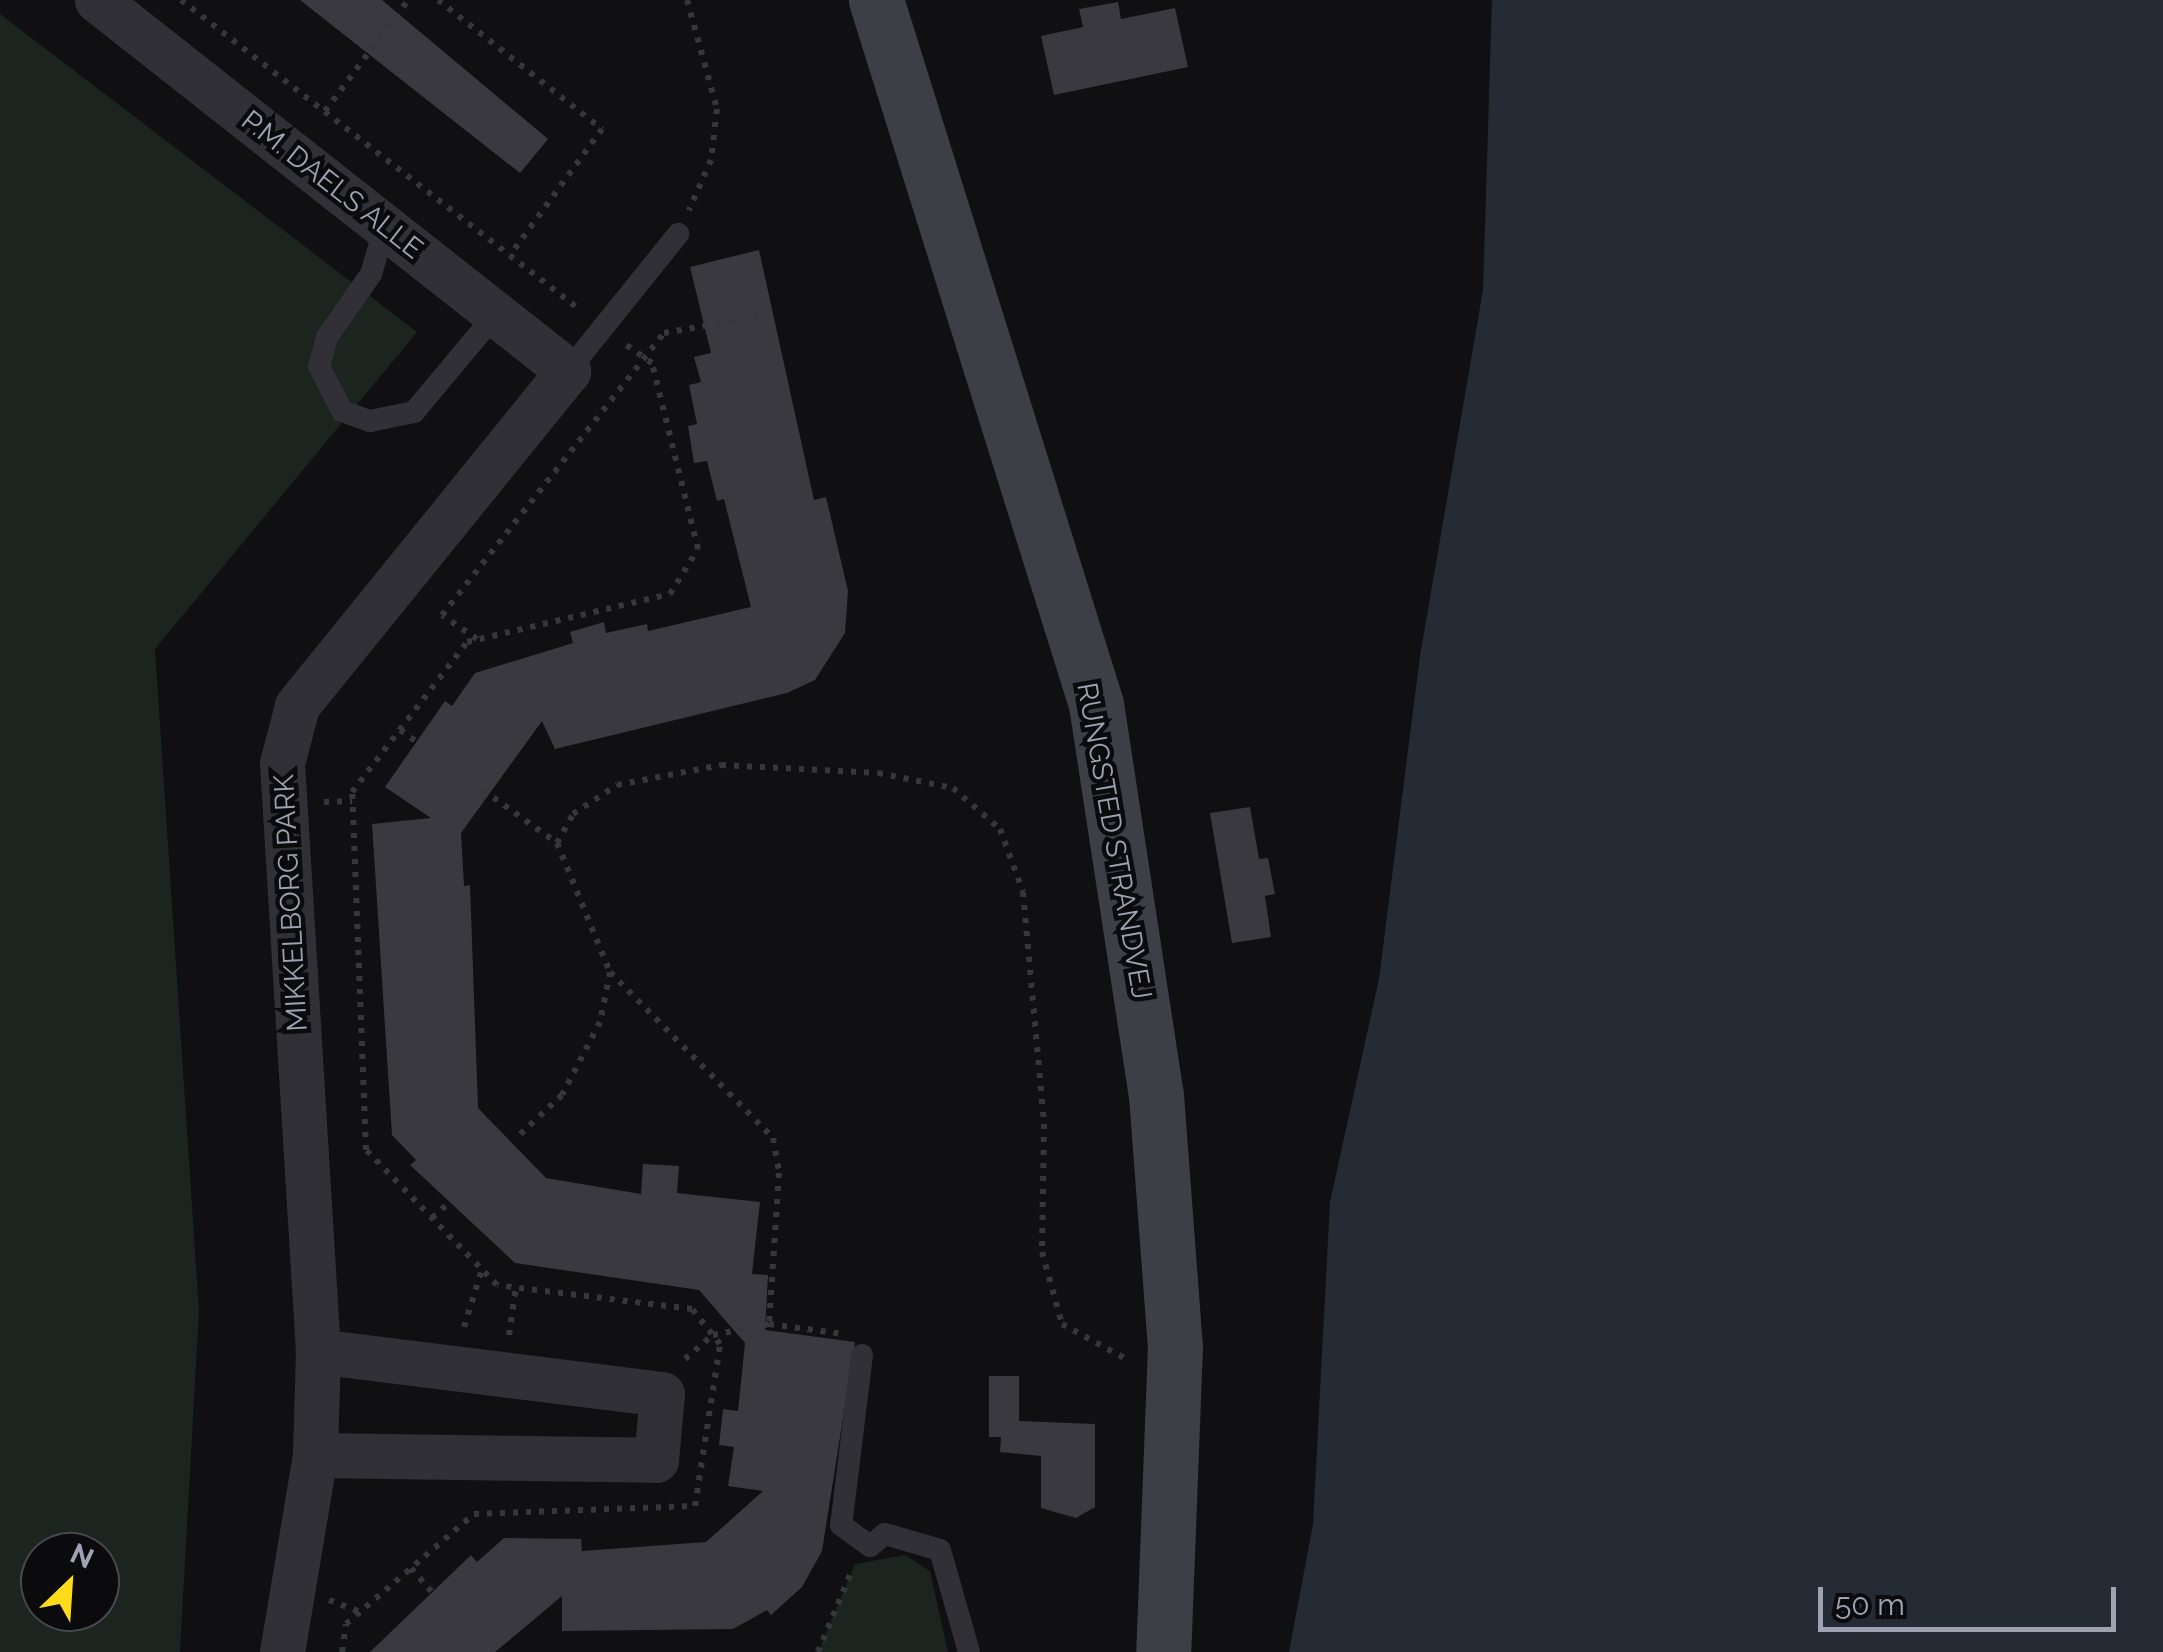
<!DOCTYPE html>
<html>
<head>
<meta charset="utf-8">
<style>
	body { margin:0 }
	#map { position:relative; width:2163px; height:1652px; overflow:hidden; background:#100f11; font-family:Raleway,sans-serif }
	div>[style] { position:absolute }
	[style*='--x'] { left:calc(var(--x)*1px); top:calc(var(--y)*1px); width:calc(var(--w)*1px); rotate:calc(var(--a)*1deg) }
	.green>* { inset:0; background:#1b241e }
	.water>* { inset:0; background:#252b35 }
	.building>* { inset:0; background:#39393f }
	.path>* { height:6px; margin-top:-3px; transform-origin:0; background:repeating-linear-gradient(90deg,#36373d 0 5px,transparent 0 13px) }
	.lane>* { height:22px; margin:-11px; padding:0 11px; transform-origin:11px; border-radius:11px; background:#303036 }
	.street>* { height:45px; margin:-22.5px; padding:0 22.5px; transform-origin:22.5px; border-radius:22.5px; background:#303036 }
	.secondary>* { height:55px; margin:-27.5px; padding:0 27.5px; transform-origin:27.5px; border-radius:27.5px; background:#3e3e46 }
	span { translate:-50% -50%; white-space:nowrap; text-align:center; line-height:1.15; -webkit-text-stroke:9px #0b0a0c; paint-order:stroke }
	.street-label { font-size:28px; color:#9fa2b3 }
	.north { position:absolute; left:20px; top:1532px; width:100px; height:100px; box-sizing:border-box; background:#0b0a0c; border:2px solid #46474f; border-radius:50%; rotate:25deg; font-size:28px; font-weight:700; line-height:40px; text-align:center; color:#9fa2b3 }
	.north::after { content:''; display:block; margin:auto; width:35px; height:45px; background:#ffdb19; clip-path:polygon(50% 0,100% 100%,50% 72%,0 100%) }
	.scale { position:absolute; left:1818px; top:1587px; width:298px; height:45px; box-sizing:border-box; border:5px solid #9fa2b3; border-top:0; padding-left:12px; font-size:30px; line-height:35px; white-space:nowrap; color:#9fa2b3; -webkit-text-stroke:8px #0b0a0c; paint-order:stroke }
</style>
</head>
<body>
<div id="map">
	<div class="green">
		<div style="clip-path:polygon(evenodd,0 14px,417px 332px,155px 649px,199px 1311px,180px 1652px,0 1652px,0 14px,40px 1552px,100px 1552px,100px 1612px,40px 1612px,40px 1552px)"></div>
		<div style="clip-path:polygon(905px 1555px,930px 1571px,948px 1652px,818px 1652px,855px 1564px)"></div>
	</div>
	<div class="water">
		<div style="clip-path:polygon(1492px 0,2163px 0,2163px 1652px,1289px 1652px,1313px 1524px,1330px 1202px,1379px 979px,1420px 656px,1483px 290px)"></div>
	</div>
	<div class="building">
		<div style="clip-path:polygon(300px 0,382px 0,548px 139px,520px 173px)"></div>
		<div style="clip-path:polygon(1118px 2px,1121px 19px,1175px 8px,1188px 67px,1054px 95px,1041px 36px,1083px 27px,1079px 9px)"></div>
		<div style="clip-path:polygon(759px 250px,814px 500px,826px 497px,848px 591px,845px 633px,815px 680px,787px 693px,555px 749px,542px 721px,461px 833px,464px 886px,470px 885px,478px 1108px,546px 1178px,641px 1194px,643px 1164px,679px 1166px,677px 1193px,760px 1202px,752px 1274px,768px 1275px,765px 1330px,855px 1342px,822px 1551px,802px 1587px,771px 1615px,767px 1610px,733px 1629px,562px 1631px,562px 1596px,495px 1652px,370px 1652px,471px 1555px,477px 1562px,504px 1538px,581px 1539px,582px 1551px,706px 1542px,763px 1491px,728px 1486px,734px 1447px,719px 1445px,723px 1409px,738px 1411px,745px 1343px,699px 1290px,515px 1263px,410px 1165px,416px 1160px,392px 1135px,372px 824px,431px 818px,385px 787px,445px 701px,452px 706px,475px 673px,573px 643px,570px 632px,604px 622px,606px 633px,647px 624px,648px 631px,751px 607px,724px 499px,717px 501px,707px 461px,694px 463px,688px 426px,697px 424px,689px 385px,701px 382px,694px 357px,711px 353px,690px 267px)"></div>
		<div style="clip-path:polygon(1250px 807px,1259px 859px,1268px 858px,1275px 894px,1265px 896px,1271px 937px,1232px 943px,1210px 813px)"></div>
		<div style="clip-path:polygon(989px 1376px,1019px 1376px,1019px 1421px,1095px 1424px,1095px 1507px,1076px 1518px,1041px 1508px,1041px 1456px,1000px 1452px,1001px 1437px,989px 1437px)"></div>
	</div>
	<div class="path">
		<div style="--x:181;--y:0;--w:504;--a:37.83"></div>
		<div style="--x:438;--y:0;--w:209;--a:38.2"></div>
		<div style="--x:602;--y:129;--w:156;--a:126.1"></div>
		<div style="--x:687;--y:0;--w:113;--a:74.6"></div>
		<div style="--x:717;--y:109;--w:51;--a:96.7"></div>
		<div style="--x:711;--y:160;--w:55;--a:113.7"></div>
		<div style="--x:325;--y:111;--w:139;--a:-53.2"></div>
		<div style="--x:477;--y:639;--w:42;--a:-145.6"></div>
		<div style="--x:442;--y:615;--w:359;--a:-51.8"></div>
		<div style="--x:664;--y:333;--w:98;--a:-9.9"></div>
		<div style="--x:400;--y:730;--w:24;--a:35"></div>
		<div style="--x:483;--y:790;--w:91;--a:35.6"></div>
		<div style="--x:557;--y:843;--w:139;--a:67.7"></div>
		<div style="--x:610;--y:972;--w:51;--a:101.3"></div>
		<div style="--x:600;--y:1022;--w:82;--a:117.5"></div>
		<div style="--x:562;--y:1095;--w:64;--a:136.9"></div>
		<div style="--x:324;--y:802;--w:28;--a:-2"></div>
		<div style="--x:557;--y:843;--w:33;--a:-61"></div>
		<div style="--x:573;--y:814;--w:53;--a:-33.4"></div>
		<div style="--x:617;--y:785;--w:106;--a:-10.9"></div>
		<div style="--x:721;--y:765;--w:157;--a:2.9"></div>
		<div style="--x:878;--y:773;--w:76;--a:11.3"></div>
		<div style="--x:953;--y:788;--w:62;--a:41.1"></div>
		<div style="--x:1000;--y:829;--w:67;--a:69.9"></div>
		<div style="--x:1023;--y:892;--w:233;--a:84.8"></div>
		<div style="--x:1044;--y:1124;--w:128;--a:90.9"></div>
		<div style="--x:1042;--y:1252;--w:75;--a:74.5"></div>
		<div style="--x:1062;--y:1324;--w:77;--a:28.6"></div>
		<div style="--x:610;--y:972;--w:233;--a:45.5"></div>
		<div style="--x:773;--y:1138;--w:36;--a:80"></div>
		<div style="--x:779;--y:1173;--w:151;--a:93.8"></div>
		<div style="--x:769;--y:1324;--w:75;--a:7.7"></div>
		<div style="--x:432;--y:1218;--w:27;--a:-42"></div>
		<div style="--x:464;--y:1327;--w:61;--a:-72.8"></div>
		<div style="--x:509;--y:1335;--w:49;--a:-81.7"></div>
		<div style="--x:685;--y:1359;--w:37;--a:-41"></div>
		<div style="--x:713;--y:1335;--w:57;--a:-11.1"></div>
		<div style="--x:411;--y:1568;--w:35;--a:49"></div>
		<div style="--x:329;--y:1600;--w:33;--a:21"></div>
		<div style="--x:342;--y:1652;--w:28;--a:-82"></div>
		<div style="--x:346;--y:1624;--w:169;--a:-40.7"></div>
		<div style="--x:474;--y:1514;--w:221;--a:-2.1"></div>
		<div style="--x:695;--y:1506;--w:164;--a:-81.2"></div>
		<div style="--x:720;--y:1344;--w:45;--a:-128.7"></div>
		<div style="--x:692;--y:1309;--w:196;--a:-173"></div>
		<div style="--x:497;--y:1285;--w:188;--a:-134.1"></div>
		<div style="--x:366;--y:1150;--w:358;--a:-92.2"></div>
		<div style="--x:352;--y:792;--w:189;--a:-52.5"></div>
		<div style="--x:467;--y:642;--w:209;--a:-13.3"></div>
		<div style="--x:670;--y:594;--w:53;--a:-58.1"></div>
		<div style="--x:698;--y:549;--w:192;--a:-103.9"></div>
		<div style="--x:652;--y:363;--w:33;--a:-145"></div>
		<div style="--x:818;--y:1652;--w:89;--a:-67.5"></div>
	</div>
	<div class="lane">
		<div style="--x:385;--y:227;--w:49;--a:106.6"></div>
		<div style="--x:371;--y:274;--w:77;--a:124.9"></div>
		<div style="--x:327;--y:337;--w:30;--a:105"></div>
		<div style="--x:319;--y:366;--w:51;--a:62.9"></div>
		<div style="--x:342;--y:411;--w:30;--a:20"></div>
		<div style="--x:370;--y:421;--w:45;--a:-11.6"></div>
		<div style="--x:414;--y:412;--w:128;--a:-50.1"></div>
		<div style="--x:568;--y:371;--w:176;--a:-51.2"></div>
		<div style="--x:862;--y:1355;--w:171;--a:97"></div>
		<div style="--x:841;--y:1525;--w:36;--a:36"></div>
		<div style="--x:870;--y:1546;--w:19;--a:-39"></div>
		<div style="--x:885;--y:1534;--w:57;--a:16.2"></div>
		<div style="--x:940;--y:1550;--w:106;--a:74.1"></div>
	</div>
	<div class="street">
		<div style="--x:97;--y:0;--w:600;--a:38.23"></div>
		<div style="--x:568;--y:371;--w:431;--a:129"></div>
		<div style="--x:297;--y:706;--w:59;--a:104.7"></div>
		<div style="--x:282;--y:763;--w:589;--a:86.5"></div>
		<div style="--x:318;--y:1351;--w:104;--a:91.7"></div>
		<div style="--x:315;--y:1455;--w:200;--a:99.5"></div>
		<div style="--x:315;--y:1455;--w:341;--a:0.8"></div>
		<div style="--x:656;--y:1460;--w:66;--a:-84.8"></div>
		<div style="--x:662;--y:1394;--w:347;--a:-172.9"></div>
	</div>
	<div class="secondary">
		<div style="--x:876;--y:0;--w:738;--a:72.65"></div>
		<div style="--x:1096;--y:704;--w:396;--a:81.3"></div>
		<div style="--x:1156;--y:1095;--w:252;--a:85.7"></div>
		<div style="--x:1175;--y:1346;--w:306;--a:92.2"></div>
	</div>
	<div class="street-label">
		<span style="left:332px;top:185px;rotate:38deg">P.M. DAELS ALLE</span>
		<span style="left:1114px;top:841px;rotate:80deg">RUNGSTED STRANDVEJ</span>
		<span style="left:291px;top:903px;rotate:-93deg">MIKKELBORG PARK</span>
	</div>
	<div class="north">N</div>
	<div class="scale">50 m</div>
</div>
</body>
</html>
